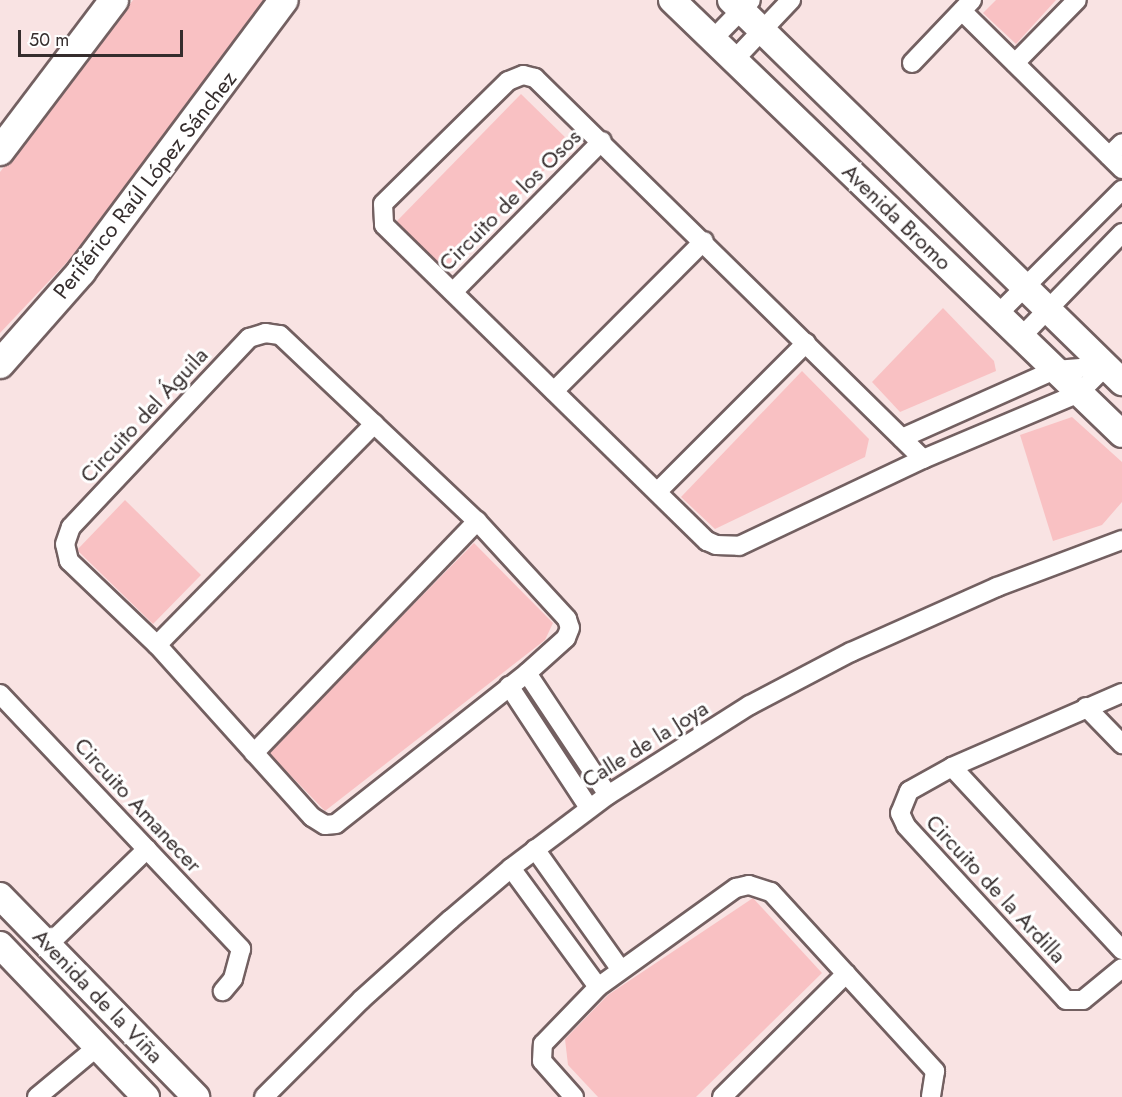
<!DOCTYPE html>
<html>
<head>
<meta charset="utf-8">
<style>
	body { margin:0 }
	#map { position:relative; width:1122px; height:1097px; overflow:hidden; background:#f9e3e3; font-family:Jost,sans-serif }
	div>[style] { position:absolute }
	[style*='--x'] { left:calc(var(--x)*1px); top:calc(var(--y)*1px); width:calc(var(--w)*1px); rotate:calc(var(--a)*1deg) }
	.green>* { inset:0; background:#f9c1c3 }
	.roads { filter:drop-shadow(2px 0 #736061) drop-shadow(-2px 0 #736061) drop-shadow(0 2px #736061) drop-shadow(0 -2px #736061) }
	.street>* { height:18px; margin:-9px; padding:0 9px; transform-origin:9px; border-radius:9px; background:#fff }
	.secondary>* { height:26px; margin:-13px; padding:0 13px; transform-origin:13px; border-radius:13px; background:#fff }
	.primary>* { height:28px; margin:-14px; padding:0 14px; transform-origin:14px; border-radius:14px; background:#fff }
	span { translate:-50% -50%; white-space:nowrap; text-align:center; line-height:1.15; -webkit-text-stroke:6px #fff; paint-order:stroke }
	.street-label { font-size:22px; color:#352d2d }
	.scale { position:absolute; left:18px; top:30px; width:165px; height:27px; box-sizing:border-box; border:3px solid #352d2d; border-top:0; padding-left:8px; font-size:18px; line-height:21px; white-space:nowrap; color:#352d2d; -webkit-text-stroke:4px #fff; paint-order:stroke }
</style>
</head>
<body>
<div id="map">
	<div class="green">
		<div style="clip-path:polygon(133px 0,266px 0,198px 95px,68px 261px,0 333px,0 172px)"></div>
		<div style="clip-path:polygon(996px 0,1056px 0,1016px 44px,983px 13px)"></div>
		<div style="clip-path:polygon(521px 94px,571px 143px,446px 271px,396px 222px)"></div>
		<div style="clip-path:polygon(943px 308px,994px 361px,996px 371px,900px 412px,872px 382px)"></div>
		<div style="clip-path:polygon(802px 371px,869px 439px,865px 457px,715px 529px,681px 497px)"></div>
		<div style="clip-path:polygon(1072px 417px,1122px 462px,1122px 502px,1102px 525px,1053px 541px,1020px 435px)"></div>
		<div style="clip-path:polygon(125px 500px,201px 575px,153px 624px,77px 550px)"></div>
		<div style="clip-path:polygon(474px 543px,553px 623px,545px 640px,325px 811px,268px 752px)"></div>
		<div style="clip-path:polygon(753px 898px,822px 973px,696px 1097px,598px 1097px,568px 1065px,565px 1039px,608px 995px)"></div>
	</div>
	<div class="roads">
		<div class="street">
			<div style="--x:962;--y:11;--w:225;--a:44.6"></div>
			<div style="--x:713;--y:39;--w:54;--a:-45.7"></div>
			<div style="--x:734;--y:60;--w:83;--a:-46.5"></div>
			<div style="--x:912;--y:63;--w:87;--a:-46.4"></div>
			<div style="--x:1015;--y:63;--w:88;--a:-45.5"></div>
			<div style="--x:1109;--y:156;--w:18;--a:-45"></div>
			<div style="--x:453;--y:292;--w:212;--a:-45.4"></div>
			<div style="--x:997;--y:315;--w:177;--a:-45"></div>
			<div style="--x:265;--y:333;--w:15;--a:8"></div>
			<div style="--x:280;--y:335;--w:271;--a:43.4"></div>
			<div style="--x:477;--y:521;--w:133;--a:47.4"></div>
			<div style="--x:567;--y:619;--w:9;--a:72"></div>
			<div style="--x:570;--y:628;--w:11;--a:112"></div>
			<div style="--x:566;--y:638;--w:52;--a:138.1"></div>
			<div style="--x:527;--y:673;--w:243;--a:141.7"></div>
			<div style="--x:336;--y:824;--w:11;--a:175"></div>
			<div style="--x:325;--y:825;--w:15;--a:-148"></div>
			<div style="--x:312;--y:817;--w:232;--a:-132"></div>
			<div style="--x:157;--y:645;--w:122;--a:-136.3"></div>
			<div style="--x:69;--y:561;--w:17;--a:-103"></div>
			<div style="--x:65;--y:544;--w:18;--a:-71"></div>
			<div style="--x:71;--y:527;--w:260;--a:-46.7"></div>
			<div style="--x:249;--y:338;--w:17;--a:-17"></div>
			<div style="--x:1021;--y:337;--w:145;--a:-45.8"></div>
			<div style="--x:554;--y:391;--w:212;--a:-45"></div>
			<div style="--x:902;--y:438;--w:167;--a:-24"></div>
			<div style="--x:1055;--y:370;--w:51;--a:-4.5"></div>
			<div style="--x:923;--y:459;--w:544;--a:-135.52"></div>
			<div style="--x:535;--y:78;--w:12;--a:-166"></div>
			<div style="--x:523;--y:75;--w:16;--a:158"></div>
			<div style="--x:508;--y:81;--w:175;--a:135.5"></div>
			<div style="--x:383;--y:204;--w:21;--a:87"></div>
			<div style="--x:384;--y:225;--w:452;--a:44.4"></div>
			<div style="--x:707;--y:541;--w:10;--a:24"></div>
			<div style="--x:716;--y:545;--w:23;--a:2"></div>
			<div style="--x:739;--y:546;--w:204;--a:-25.3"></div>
			<div style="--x:923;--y:459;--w:169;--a:-22.9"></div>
			<div style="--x:1079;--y:393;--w:38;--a:-45"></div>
			<div style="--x:657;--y:492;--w:211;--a:-45"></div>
			<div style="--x:157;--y:645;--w:310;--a:-45.5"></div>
			<div style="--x:527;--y:673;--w:146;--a:56.4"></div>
			<div style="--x:509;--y:686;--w:146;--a:56.7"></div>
			<div style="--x:1122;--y:693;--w:185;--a:156.5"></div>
			<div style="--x:952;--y:767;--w:49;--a:150.8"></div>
			<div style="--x:909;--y:791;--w:24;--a:112"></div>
			<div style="--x:900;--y:813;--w:14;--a:65"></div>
			<div style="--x:906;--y:826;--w:236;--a:47.4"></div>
			<div style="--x:1066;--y:1000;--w:17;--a:0"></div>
			<div style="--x:1083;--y:1000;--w:50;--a:-39.4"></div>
			<div style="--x:0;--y:694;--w:351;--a:46.6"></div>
			<div style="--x:241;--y:949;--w:31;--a:105"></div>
			<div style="--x:233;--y:979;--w:16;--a:130"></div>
			<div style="--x:1086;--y:707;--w:52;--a:45.8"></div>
			<div style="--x:254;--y:753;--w:322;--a:-46.1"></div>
			<div style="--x:952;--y:767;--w:250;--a:47.1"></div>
			<div style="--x:535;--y:849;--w:148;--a:54.6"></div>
			<div style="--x:511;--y:868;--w:147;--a:53.8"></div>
			<div style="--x:48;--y:945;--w:138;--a:-44.1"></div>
			<div style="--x:37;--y:1097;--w:78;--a:-39.8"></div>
			<div style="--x:264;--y:1097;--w:137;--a:-45"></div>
			<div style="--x:361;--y:1000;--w:120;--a:-42"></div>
			<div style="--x:450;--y:920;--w:80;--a:-40.4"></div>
			<div style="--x:511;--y:868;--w:121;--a:-37"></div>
			<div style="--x:608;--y:795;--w:168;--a:-32.4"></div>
			<div style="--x:750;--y:705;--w:114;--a:-27.7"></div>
			<div style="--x:851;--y:652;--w:160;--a:-24"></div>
			<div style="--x:997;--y:587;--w:134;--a:-20.6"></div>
			<div style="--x:574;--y:1097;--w:48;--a:-131.6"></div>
			<div style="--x:542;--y:1061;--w:17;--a:-87"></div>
			<div style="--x:543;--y:1044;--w:79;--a:-46"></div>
			<div style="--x:598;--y:987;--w:170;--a:-35.7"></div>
			<div style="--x:736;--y:888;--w:13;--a:-13"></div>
			<div style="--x:749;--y:885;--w:23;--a:18"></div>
			<div style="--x:771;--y:892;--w:243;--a:47.5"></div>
			<div style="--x:935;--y:1071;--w:26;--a:99"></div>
			<div style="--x:722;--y:1097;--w:175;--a:-44.8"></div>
		</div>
		<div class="secondary">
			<div style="--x:672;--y:0;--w:625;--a:43.96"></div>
			<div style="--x:731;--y:0;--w:547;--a:44.33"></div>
			<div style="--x:0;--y:896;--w:281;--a:45.7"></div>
			<div style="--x:0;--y:945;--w:211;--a:46.2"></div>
		</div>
		<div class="primary">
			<div style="--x:0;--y:151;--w:189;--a:-52.9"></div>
			<div style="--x:0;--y:364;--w:123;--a:-48.6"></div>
			<div style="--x:81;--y:272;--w:339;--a:-53.3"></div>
		</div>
	</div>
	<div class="street-label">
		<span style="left:145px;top:185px;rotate:-52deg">Periférico Raúl López Sánchez</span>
		<span style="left:510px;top:200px;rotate:-45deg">Circuito de los Osos</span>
		<span style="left:897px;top:217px;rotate:44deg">Avenida Bromo</span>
		<span style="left:144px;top:415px;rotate:-47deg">Circuito del Águila</span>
		<span style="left:645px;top:744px;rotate:-32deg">Calle de la Joya</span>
		<span style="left:138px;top:805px;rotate:47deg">Circuito Amanecer</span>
		<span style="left:996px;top:889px;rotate:47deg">Circuito de la Ardilla</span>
		<span style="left:98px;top:996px;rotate:46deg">Avenida de la Viña</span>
	</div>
	<div class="scale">50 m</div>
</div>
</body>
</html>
